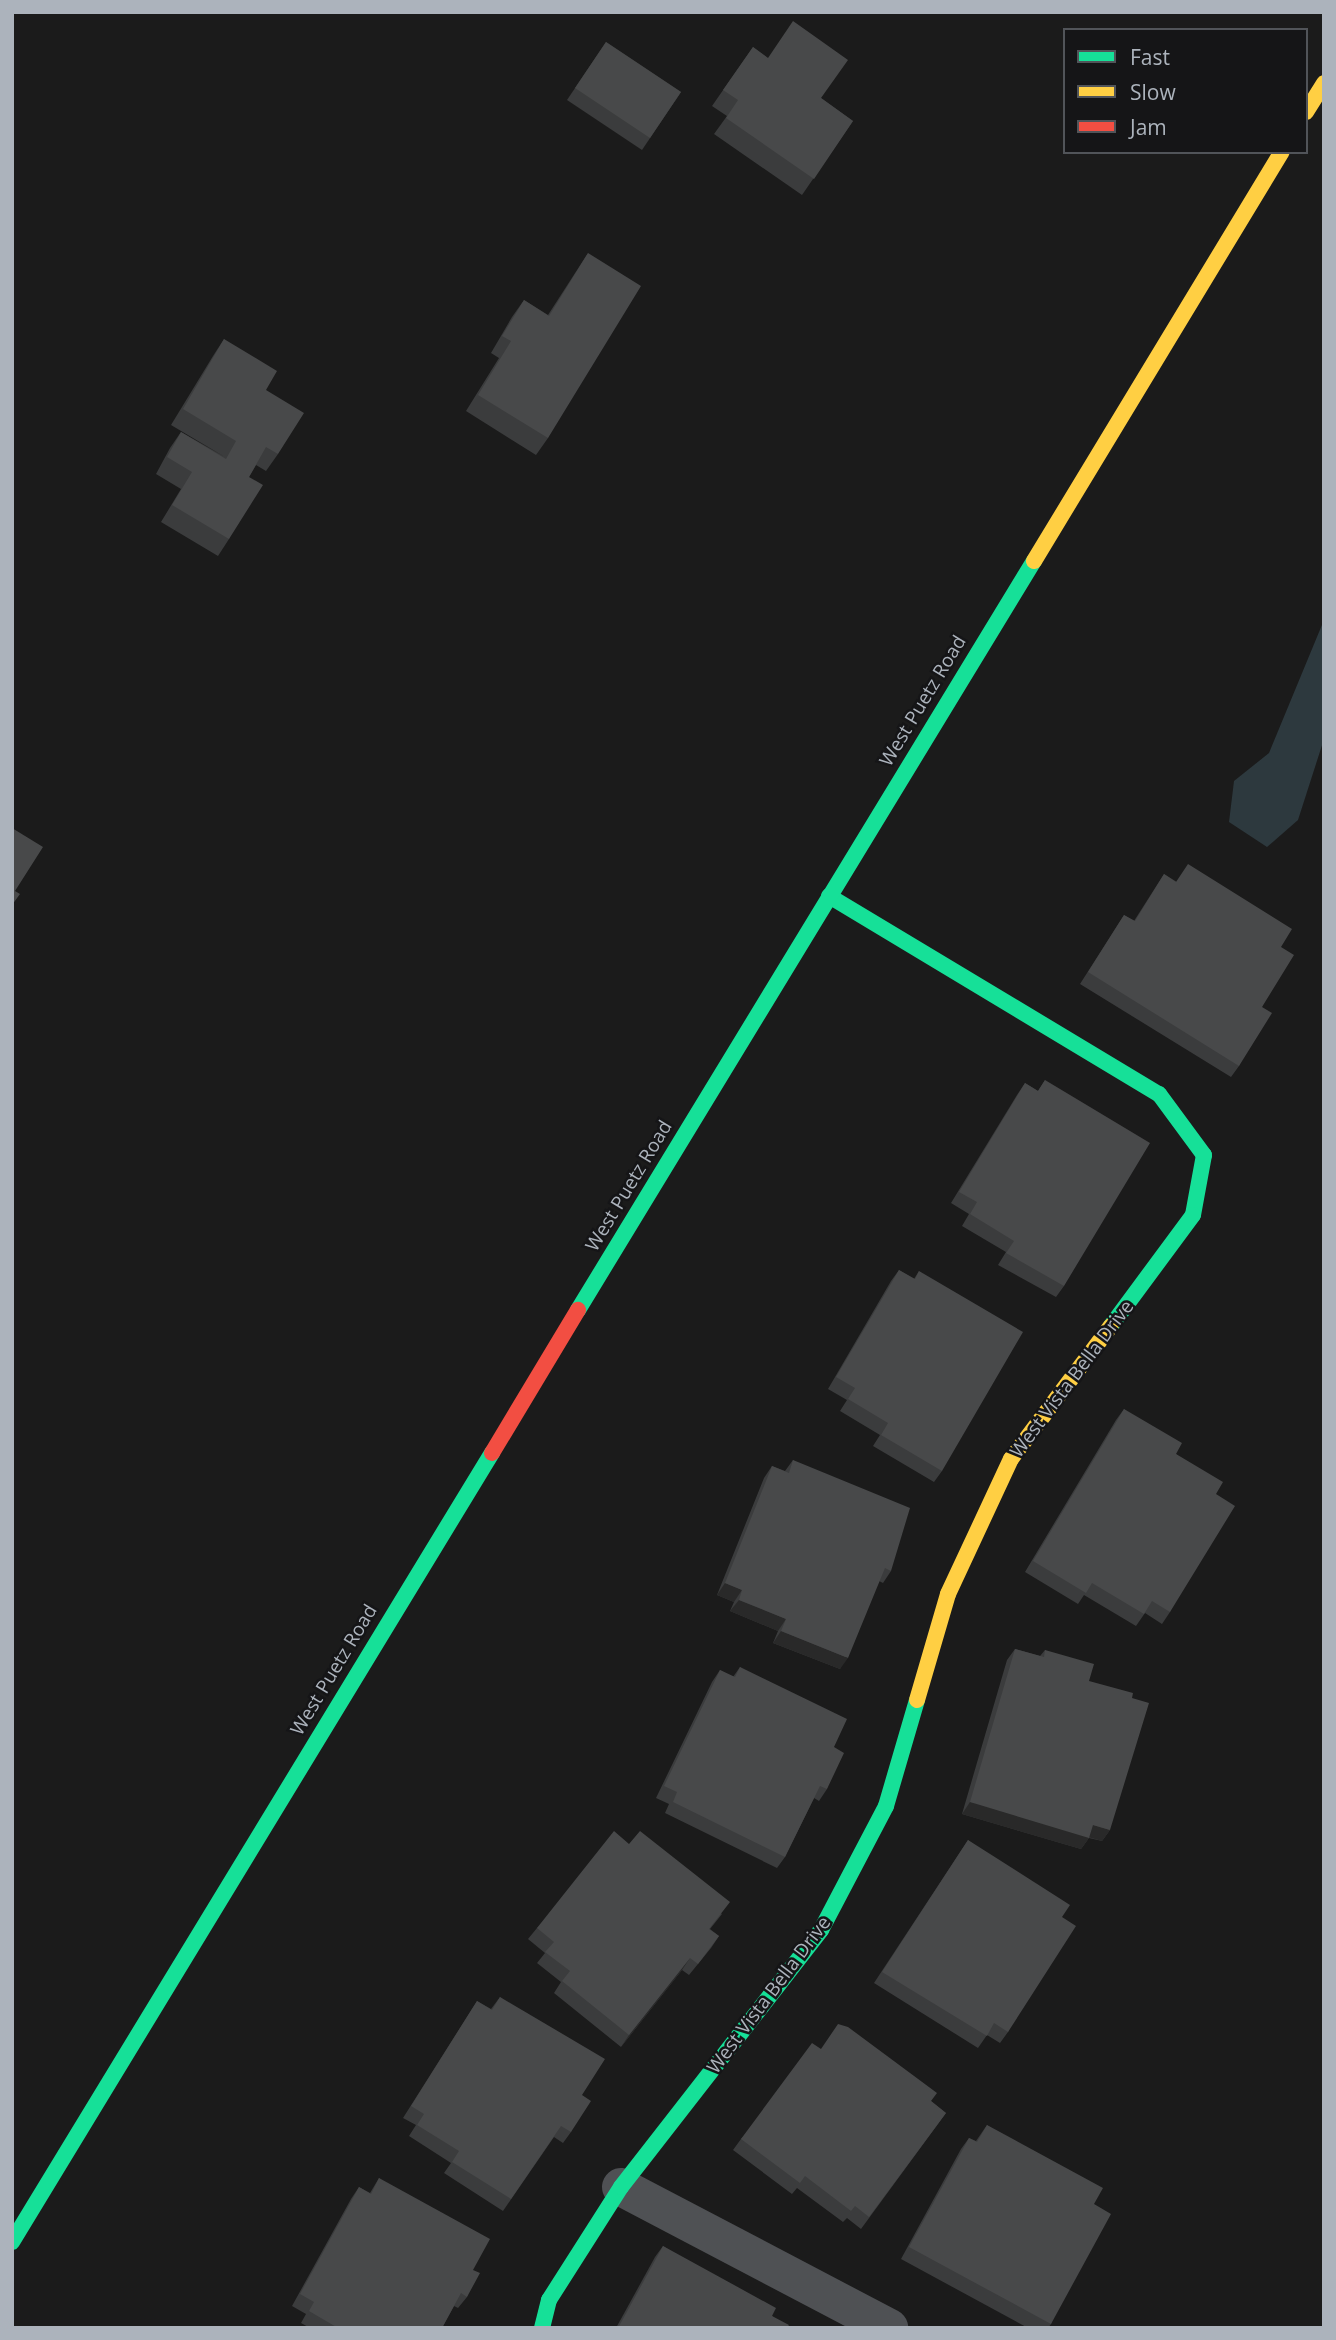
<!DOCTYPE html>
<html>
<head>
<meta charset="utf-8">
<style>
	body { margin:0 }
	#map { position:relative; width:1336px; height:2340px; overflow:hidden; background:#1b1b1b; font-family:"Open Sans",sans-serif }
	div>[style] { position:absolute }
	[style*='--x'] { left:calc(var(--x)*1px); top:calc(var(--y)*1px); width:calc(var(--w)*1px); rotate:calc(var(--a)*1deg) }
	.water>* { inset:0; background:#2d393e }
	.street>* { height:38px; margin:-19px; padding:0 19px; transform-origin:19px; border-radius:19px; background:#4f5154 }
	.fast>* { height:16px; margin:-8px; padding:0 8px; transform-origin:8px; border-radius:8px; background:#16e098 }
	.slow>* { height:16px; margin:-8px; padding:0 8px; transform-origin:8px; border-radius:8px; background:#ffcf43 }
	.jam>* { height:16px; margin:-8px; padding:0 8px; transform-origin:8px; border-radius:8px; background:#f24e42 }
	.wall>* { inset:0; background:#3b3c3d }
	.shaded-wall>* { inset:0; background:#292929 }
	.building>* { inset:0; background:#48494a }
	span { translate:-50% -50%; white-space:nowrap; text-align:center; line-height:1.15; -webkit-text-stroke:5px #151517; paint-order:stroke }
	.street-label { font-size:19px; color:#acb3bc }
	.frame { position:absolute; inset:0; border:14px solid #acb3bc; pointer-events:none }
	.legend { position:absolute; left:1063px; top:28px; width:245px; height:126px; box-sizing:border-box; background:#151517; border:2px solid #515459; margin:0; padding:9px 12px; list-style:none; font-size:21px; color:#acb3bc }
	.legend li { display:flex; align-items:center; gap:14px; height:35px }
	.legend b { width:35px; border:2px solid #515459 }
</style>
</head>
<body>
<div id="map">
	<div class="water">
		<div style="clip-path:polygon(1324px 620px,1324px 739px,1298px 820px,1267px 847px,1229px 822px,1234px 781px,1269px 753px)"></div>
	</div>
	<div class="street">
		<div style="--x:621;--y:2187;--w:303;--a:27.7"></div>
	</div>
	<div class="fast">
		<div style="--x:829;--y:896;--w:385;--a:31"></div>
		<div style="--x:1159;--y:1094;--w:76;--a:53.6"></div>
		<div style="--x:1204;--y:1155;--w:61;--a:100.4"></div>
		<div style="--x:1193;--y:1215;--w:138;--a:126.5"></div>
		<div style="--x:578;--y:1310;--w:877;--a:-58.67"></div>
		<div style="--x:12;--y:2242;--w:924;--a:-58.69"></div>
		<div style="--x:542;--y:2328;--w:29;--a:-76"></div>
		<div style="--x:549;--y:2300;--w:134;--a:-57.5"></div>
		<div style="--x:621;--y:2187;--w:326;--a:-52.1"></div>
		<div style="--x:821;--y:1930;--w:140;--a:-62.3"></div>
		<div style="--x:886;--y:1806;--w:110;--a:-73.7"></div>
	</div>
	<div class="slow">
		<div style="--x:1306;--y:112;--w:34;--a:-58"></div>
		<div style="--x:1034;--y:561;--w:478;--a:-58.8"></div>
		<div style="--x:917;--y:1700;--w:110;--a:-73.7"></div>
		<div style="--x:948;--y:1594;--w:149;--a:-65"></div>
		<div style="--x:1011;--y:1459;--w:166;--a:-53.1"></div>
	</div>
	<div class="jam">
		<div style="--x:492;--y:1453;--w:167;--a:-59"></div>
	</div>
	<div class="wall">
		<div style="clip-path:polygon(606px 42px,681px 92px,642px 150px,567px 100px)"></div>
		<div style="clip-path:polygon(753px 47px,821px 98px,853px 121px,802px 195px,714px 134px,727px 116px,712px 106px)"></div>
		<div style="clip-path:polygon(588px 253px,548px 438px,536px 455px,466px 411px,499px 358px,491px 353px,512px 317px,524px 300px,548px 315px)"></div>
		<div style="clip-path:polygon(224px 339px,266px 390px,278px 454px,266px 471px,256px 465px,249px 477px,229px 539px,218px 556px,161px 522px,181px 489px,156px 474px,170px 448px,181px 432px,225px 457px,171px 425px,213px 356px)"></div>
		<div style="clip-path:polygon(1164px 874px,1281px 947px,1262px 1007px,1239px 1066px,1231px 1077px,1080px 984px,1124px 915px,1134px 921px)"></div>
		<div style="clip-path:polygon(1045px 1080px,1064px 1286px,1056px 1297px,998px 1265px,1006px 1252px,962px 1226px,969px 1214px,951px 1203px,1017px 1095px,1025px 1083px,1038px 1091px)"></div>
		<div style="clip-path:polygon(899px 1270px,914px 1279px,919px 1271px,942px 1471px,934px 1482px,873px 1446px,880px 1435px,840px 1411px,847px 1400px,828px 1389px,891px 1281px)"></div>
		<div style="clip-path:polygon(1124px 1409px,1176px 1454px,1216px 1494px,1170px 1612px,1162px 1624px,1145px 1613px,1136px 1626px,1084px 1595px,1078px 1604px,1025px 1572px,1116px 1420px)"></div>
		<div style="clip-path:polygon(793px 1460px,891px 1571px,883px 1583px,879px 1581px,840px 1669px,773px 1643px,778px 1631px,730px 1611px,734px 1602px,717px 1595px,764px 1478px,772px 1466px,785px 1471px)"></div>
		<div style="clip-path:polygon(1015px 1649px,1040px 1656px,1045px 1650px,1089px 1681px,1110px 1830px,1102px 1841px,1089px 1838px,1081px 1849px,962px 1814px,1007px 1660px)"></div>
		<div style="clip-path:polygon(740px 1667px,834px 1747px,827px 1789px,819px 1801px,814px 1798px,785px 1857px,777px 1868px,665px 1813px,669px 1804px,656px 1798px,712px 1682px,720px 1670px,733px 1677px)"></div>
		<div style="clip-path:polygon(968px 1840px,1062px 1917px,1008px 2032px,1000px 2043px,987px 2035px,978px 2048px,874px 1983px)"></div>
		<div style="clip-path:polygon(629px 1844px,722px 1914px,710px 1929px,719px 1936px,711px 1948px,689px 1975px,682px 1970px,621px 2047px,554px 1993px,561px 1982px,537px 1963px,545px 1953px,528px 1939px,537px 1928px)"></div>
		<div style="clip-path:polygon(500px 1997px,582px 2095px,571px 2132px,563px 2143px,554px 2137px,503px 2211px,444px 2173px,451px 2163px,409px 2136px,416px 2125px,403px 2118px,477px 2001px,491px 2009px)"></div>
		<div style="clip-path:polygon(821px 2049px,931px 2101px,946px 2113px,861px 2229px,847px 2218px,843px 2222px,797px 2188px,792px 2194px,733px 2150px,741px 2139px)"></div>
		<div style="clip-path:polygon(987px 2125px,1094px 2204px,1051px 2324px,1048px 2328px,1028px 2328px,901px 2259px,961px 2149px,969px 2138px,976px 2141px)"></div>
		<div style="clip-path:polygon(379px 2178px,473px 2270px,467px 2297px,458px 2308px,454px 2306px,442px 2328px,310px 2328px,301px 2323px,306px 2314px,292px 2306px,351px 2199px,359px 2187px,370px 2193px)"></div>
		<div style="clip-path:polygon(663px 2246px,772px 2316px,787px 2328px,616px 2328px,655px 2257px)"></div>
	</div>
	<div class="shaded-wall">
		<div style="clip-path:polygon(725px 1583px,742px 1590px,734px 1602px,717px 1595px)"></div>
		<div style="clip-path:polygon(739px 1600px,786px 1619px,778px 1631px,730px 1611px)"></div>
		<div style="clip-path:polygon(781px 1631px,848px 1658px,840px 1669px,773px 1643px)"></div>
		<div style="clip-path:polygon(970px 1802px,1093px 1825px,1110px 1830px,1102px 1841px,1088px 1837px,1089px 1838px,1081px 1849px,962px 1814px)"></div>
		<div style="clip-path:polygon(690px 1958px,682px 1970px,621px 2047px,629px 2035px)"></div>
	</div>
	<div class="building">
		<div style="clip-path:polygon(793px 21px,848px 60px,821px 98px,853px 121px,814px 179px,726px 118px,738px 100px,723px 90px,753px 47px,768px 58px)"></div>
		<div style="clip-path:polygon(606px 42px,681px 92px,650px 138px,575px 88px)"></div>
		<div style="clip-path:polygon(588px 253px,641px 286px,548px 438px,478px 395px,511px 341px,502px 336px,524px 300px,549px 316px)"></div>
		<div style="clip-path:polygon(224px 339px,277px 371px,266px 390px,304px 413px,278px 454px,266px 447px,249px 477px,263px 485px,229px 539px,172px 505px,192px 472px,167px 457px,181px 432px,226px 459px,236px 441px,183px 409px)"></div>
		<div style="clip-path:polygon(12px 828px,43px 847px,15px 891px,20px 894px,12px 905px)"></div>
		<div style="clip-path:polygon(1188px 864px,1292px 929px,1281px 947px,1294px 955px,1262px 1007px,1272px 1013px,1239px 1066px,1088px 972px,1124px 915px,1135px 921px,1164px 874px,1176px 882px)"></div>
		<div style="clip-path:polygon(1045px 1080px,1150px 1143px,1064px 1286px,1006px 1253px,1014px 1241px,970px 1214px,977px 1202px,959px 1192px,1025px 1083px,1038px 1091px)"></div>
		<div style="clip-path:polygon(899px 1270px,915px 1279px,919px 1271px,1023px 1332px,942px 1471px,881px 1435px,888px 1423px,848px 1399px,855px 1388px,836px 1377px)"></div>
		<div style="clip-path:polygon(1124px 1409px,1182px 1443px,1176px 1454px,1223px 1482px,1216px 1494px,1235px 1506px,1170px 1612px,1152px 1601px,1144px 1614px,1092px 1583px,1086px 1593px,1033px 1561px)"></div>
		<div style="clip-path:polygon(793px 1460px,910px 1508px,891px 1571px,885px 1568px,848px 1658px,781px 1631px,786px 1619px,739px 1600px,742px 1590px,725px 1583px,772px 1466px,789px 1473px)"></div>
		<div style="clip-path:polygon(1015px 1649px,1044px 1657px,1045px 1650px,1094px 1664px,1089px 1681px,1133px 1693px,1132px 1698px,1149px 1703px,1110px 1830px,1093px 1825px,1089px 1838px,970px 1802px)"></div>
		<div style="clip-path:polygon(740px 1667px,847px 1719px,834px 1747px,844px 1753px,827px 1789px,820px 1786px,785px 1857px,673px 1802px,677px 1792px,664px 1786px,720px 1670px,735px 1677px)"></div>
		<div style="clip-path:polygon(614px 1831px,629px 1844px,640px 1831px,730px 1902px,709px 1929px,719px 1936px,698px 1964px,690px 1958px,629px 2035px,562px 1981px,570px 1971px,545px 1952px,554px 1942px,537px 1928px)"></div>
		<div style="clip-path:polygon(968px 1840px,1070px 1905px,1062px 1917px,1076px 1926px,1008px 2032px,994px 2023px,987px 2036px,882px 1972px)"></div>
		<div style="clip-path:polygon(500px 1997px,605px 2059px,582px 2095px,591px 2101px,571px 2132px,561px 2126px,511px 2199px,452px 2162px,459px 2151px,417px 2125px,424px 2114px,411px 2106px,477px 2001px,492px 2010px)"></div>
		<div style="clip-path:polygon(838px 2024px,848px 2027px,937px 2093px,931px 2101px,946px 2113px,869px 2217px,855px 2206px,851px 2211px,805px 2176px,800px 2183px,741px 2139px,812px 2043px,821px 2049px)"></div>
		<div style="clip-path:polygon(987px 2125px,1103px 2188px,1094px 2204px,1111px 2214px,1051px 2324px,909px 2247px,969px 2138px,977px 2142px)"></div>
		<div style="clip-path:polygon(379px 2178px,490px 2239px,473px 2270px,480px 2273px,467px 2297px,461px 2293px,442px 2328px,338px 2328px,309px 2311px,314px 2302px,300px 2294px,359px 2187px,371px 2194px)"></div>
		<div style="clip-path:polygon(663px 2246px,776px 2308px,772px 2316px,789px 2325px,787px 2328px,618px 2328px)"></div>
	</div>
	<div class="street-label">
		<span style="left:923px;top:701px;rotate:-59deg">West Puetz Road</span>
		<span style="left:629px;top:1186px;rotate:-59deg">West Puetz Road</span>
		<span style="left:1072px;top:1379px;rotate:-53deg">West Vista Bella Drive</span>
		<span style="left:334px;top:1670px;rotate:-59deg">West Puetz Road</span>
		<span style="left:769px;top:1995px;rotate:-53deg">West Vista Bella Drive</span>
	</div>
	<div class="frame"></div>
	<ul class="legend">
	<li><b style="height:9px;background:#16e098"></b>Fast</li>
	<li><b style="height:9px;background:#ffcf43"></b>Slow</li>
	<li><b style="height:9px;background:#f24e42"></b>Jam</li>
	</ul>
</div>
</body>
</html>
